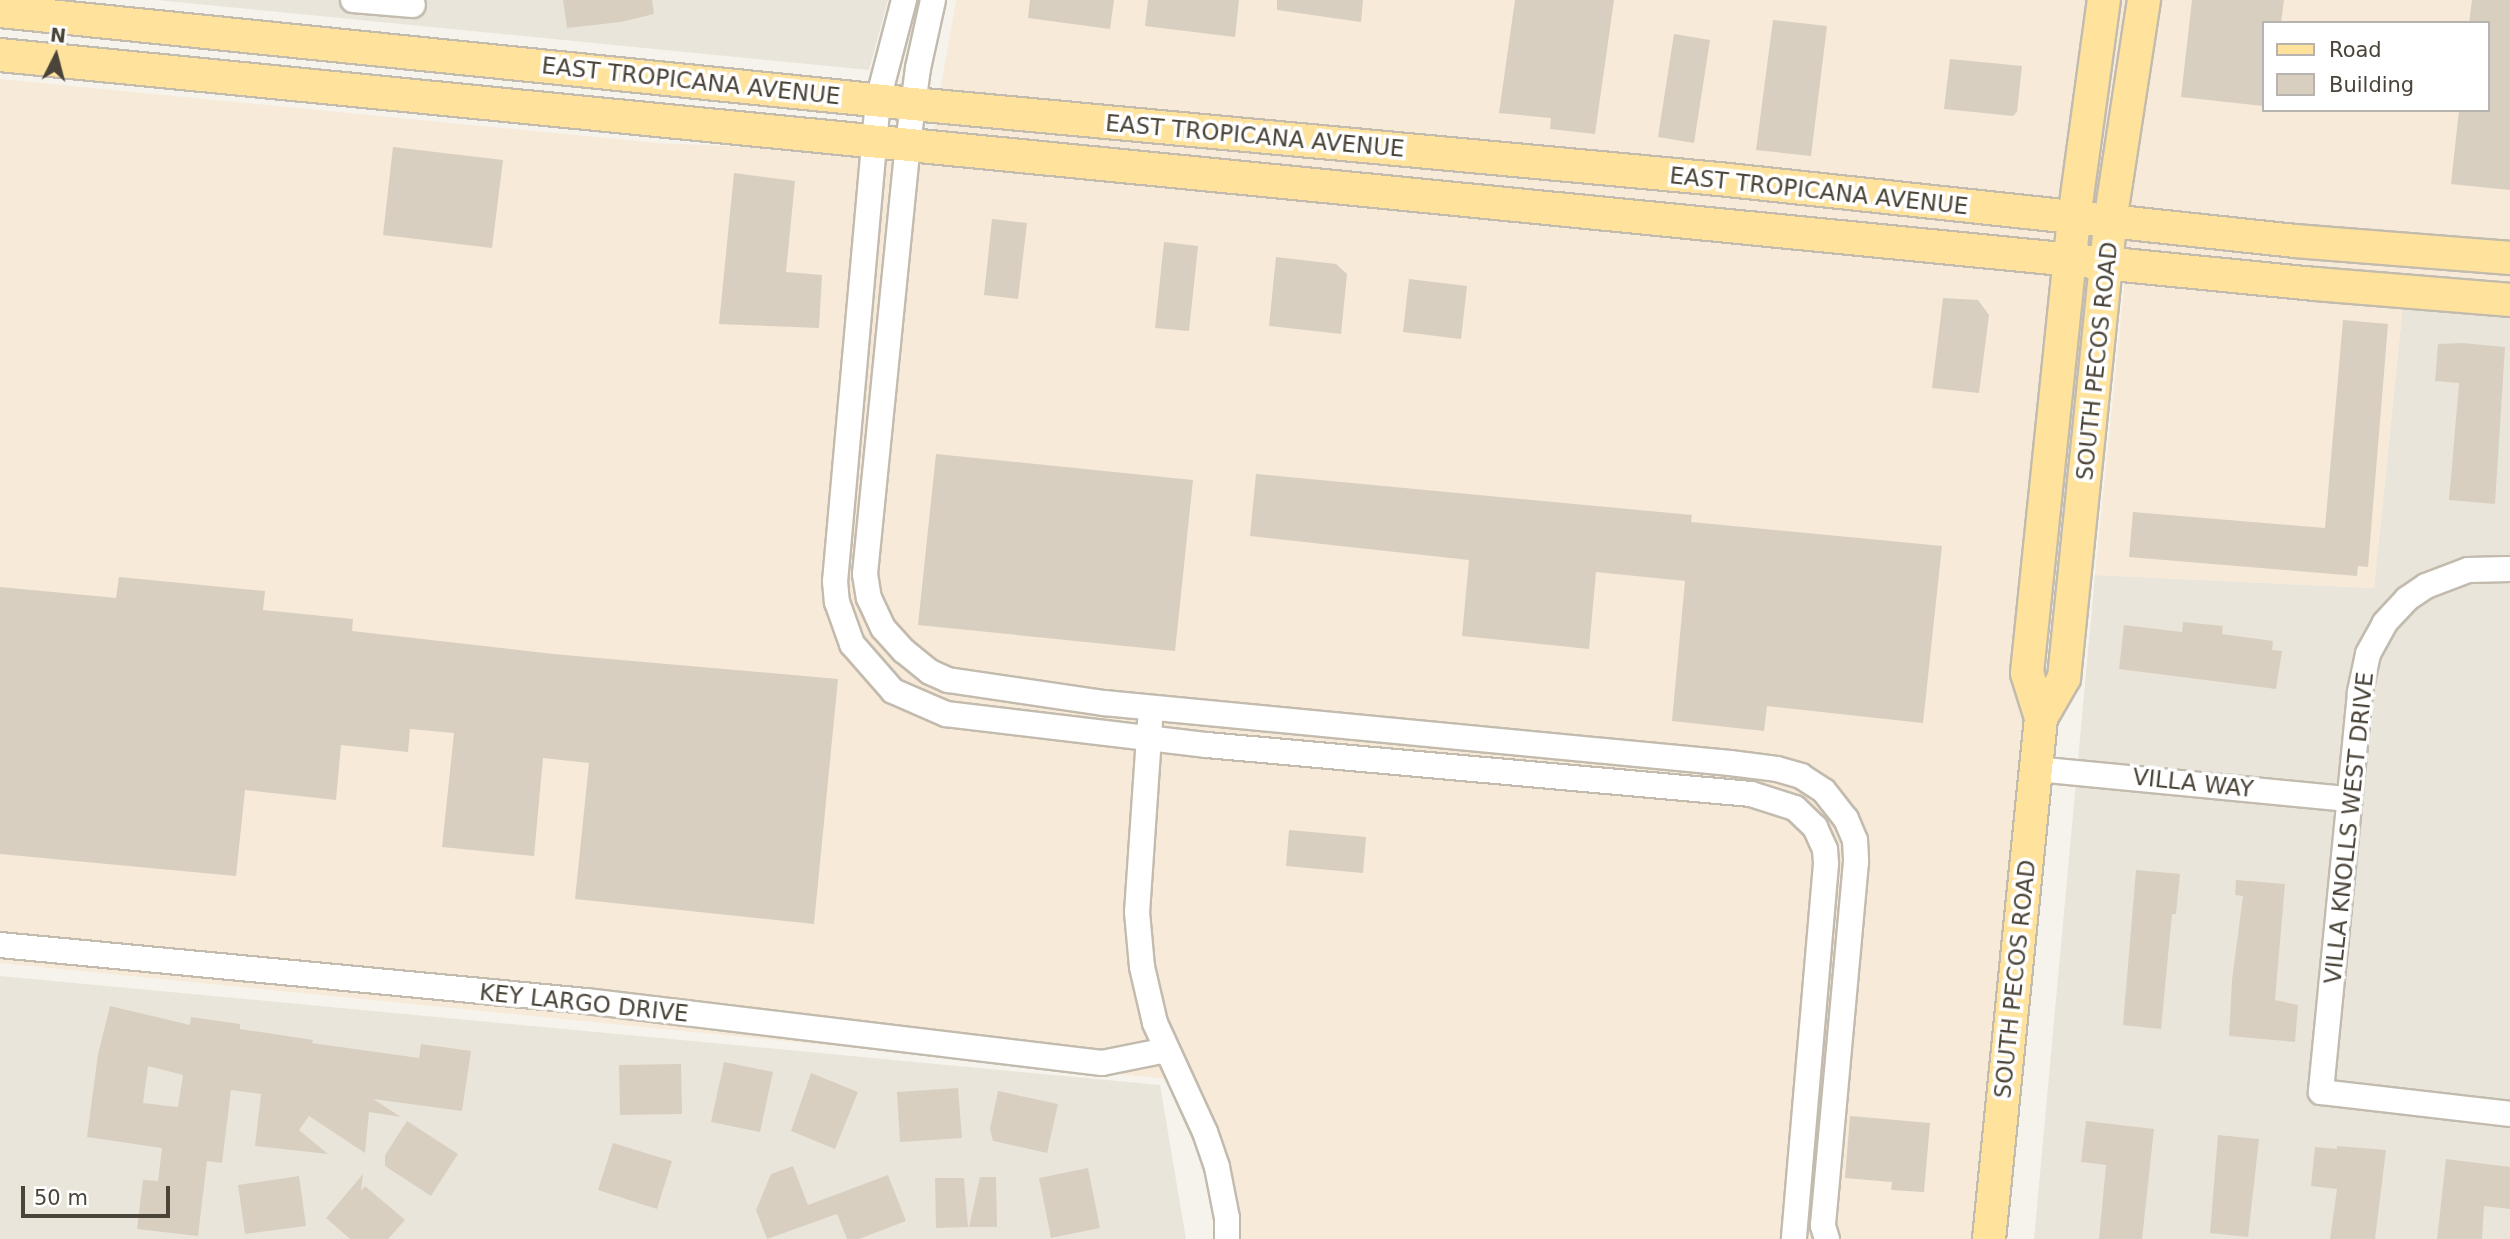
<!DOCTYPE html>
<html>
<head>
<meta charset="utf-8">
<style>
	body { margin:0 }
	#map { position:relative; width:2510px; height:1239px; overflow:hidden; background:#f6f3ec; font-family:"DejaVu Sans",sans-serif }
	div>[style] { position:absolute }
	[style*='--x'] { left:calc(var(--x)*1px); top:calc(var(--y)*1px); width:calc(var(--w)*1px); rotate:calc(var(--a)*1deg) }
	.residential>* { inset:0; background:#eae5da }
	.commercial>* { inset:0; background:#f7ead8 }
	.building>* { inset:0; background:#d8cfc1 }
	.roads { filter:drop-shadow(2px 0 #c2bbae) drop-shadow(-2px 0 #c2bbae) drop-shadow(0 2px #c2bbae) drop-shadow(0 -2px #c2bbae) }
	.minor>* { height:24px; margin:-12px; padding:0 12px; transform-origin:12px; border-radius:12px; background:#fff }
	.major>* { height:32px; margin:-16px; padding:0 16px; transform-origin:16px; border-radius:16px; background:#ffe39c }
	span { translate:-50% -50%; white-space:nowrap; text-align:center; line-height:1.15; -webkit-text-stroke:7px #fff; paint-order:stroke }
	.street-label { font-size:23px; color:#4b4439 }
	.legend { position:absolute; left:2262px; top:21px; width:228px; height:91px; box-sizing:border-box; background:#fff; border:2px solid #b7b4b0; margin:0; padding:9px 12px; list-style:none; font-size:21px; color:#4b4439 }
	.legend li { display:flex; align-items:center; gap:14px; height:35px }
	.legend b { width:35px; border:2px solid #b7b4b0 }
	.north { position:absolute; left:21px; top:21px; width:70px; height:70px; -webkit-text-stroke:5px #fff; paint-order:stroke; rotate:6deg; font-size:19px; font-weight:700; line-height:28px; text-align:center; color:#4b4439 }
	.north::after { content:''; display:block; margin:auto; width:24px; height:32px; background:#4b4439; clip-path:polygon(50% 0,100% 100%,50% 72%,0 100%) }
	.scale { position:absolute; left:21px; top:1186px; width:149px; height:32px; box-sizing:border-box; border:4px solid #4b4439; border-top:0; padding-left:9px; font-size:21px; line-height:24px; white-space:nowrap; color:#4b4439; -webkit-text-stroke:5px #fff; paint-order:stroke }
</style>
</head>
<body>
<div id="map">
	<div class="residential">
		<div style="clip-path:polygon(157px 0,888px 0,869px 70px)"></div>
		<div style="clip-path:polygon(2406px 275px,2510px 283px,2510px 1239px,2034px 1239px,2095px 575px,2374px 588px)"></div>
		<div style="clip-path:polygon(0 976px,1160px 1085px,1186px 1239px,0 1239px)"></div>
	</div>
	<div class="commercial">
		<div style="clip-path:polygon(evenodd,956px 0,2510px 0,2510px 283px,2406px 275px,2374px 588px,2095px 575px,2128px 249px,2069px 243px,1994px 1239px,1227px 1239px,1178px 1080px,0 963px,0 79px,657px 143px,929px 155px,956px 0,2263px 23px,2487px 23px,2487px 110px,2263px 110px,2263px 23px)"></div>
	</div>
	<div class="building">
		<div style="clip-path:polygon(563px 0,652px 0,654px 14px,621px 22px,567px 28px)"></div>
		<div style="clip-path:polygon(1030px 0,1114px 0,1110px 29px,1028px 18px)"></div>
		<div style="clip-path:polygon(1148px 0,1239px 0,1235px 37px,1145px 26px)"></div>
		<div style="clip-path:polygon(1277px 0,1363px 0,1361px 22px,1277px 10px)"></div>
		<div style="clip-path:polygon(1515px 0,1614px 0,1595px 134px,1550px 129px,1551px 118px,1499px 113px)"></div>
		<div style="clip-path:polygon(2192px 0,2284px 0,2281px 23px,2263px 23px,2263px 106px,2181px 97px)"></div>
		<div style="clip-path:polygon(2472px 0,2510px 0,2510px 190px,2451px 184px,2459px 110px,2487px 110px,2487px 23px,2469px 23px)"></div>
		<div style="clip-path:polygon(1773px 20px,1827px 26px,1811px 156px,1756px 150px)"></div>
		<div style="clip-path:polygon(1674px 34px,1710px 40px,1694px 143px,1658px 137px)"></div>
		<div style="clip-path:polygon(1950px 59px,2022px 66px,2017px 112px,2013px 116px,1944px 109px)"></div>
		<div style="clip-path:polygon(393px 147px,503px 160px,492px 248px,383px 235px)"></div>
		<div style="clip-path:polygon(734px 173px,795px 181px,786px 272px,822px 275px,819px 328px,719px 324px)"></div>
		<div style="clip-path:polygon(992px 219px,1027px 223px,1018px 299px,984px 295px)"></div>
		<div style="clip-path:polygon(1164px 242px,1198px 246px,1189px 331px,1155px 328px)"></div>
		<div style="clip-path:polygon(1276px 257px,1336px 264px,1347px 274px,1341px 334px,1269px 326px)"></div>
		<div style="clip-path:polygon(1409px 279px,1467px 286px,1461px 339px,1403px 332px)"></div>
		<div style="clip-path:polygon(1943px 298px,1978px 300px,1989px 315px,1979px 393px,1932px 388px)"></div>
		<div style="clip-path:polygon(2343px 320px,2388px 324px,2368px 567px,2358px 566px,2357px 576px,2129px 557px,2133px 512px,2325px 528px)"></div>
		<div style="clip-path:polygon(2462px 343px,2505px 347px,2495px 504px,2449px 500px,2459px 383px,2435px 381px,2438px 344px)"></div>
		<div style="clip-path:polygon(936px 454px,1193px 480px,1175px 651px,918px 625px)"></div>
		<div style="clip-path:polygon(1256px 474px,1692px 515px,1691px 522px,1942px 546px,1923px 723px,1767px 706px,1764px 731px,1672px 721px,1685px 581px,1596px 572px,1589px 649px,1462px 636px,1469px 560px,1250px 536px)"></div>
		<div style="clip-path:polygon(119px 577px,265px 591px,263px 610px,353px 619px,352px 631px,553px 654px,838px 679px,814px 924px,575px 899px,589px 763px,543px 758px,534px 856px,442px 847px,454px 733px,410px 729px,408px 752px,341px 745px,336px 800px,245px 790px,236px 876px,0 854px,0 587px,116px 598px)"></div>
		<div style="clip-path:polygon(2183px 622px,2223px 626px,2222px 634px,2273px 641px,2272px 650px,2282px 651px,2276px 689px,2119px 669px,2124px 625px,2182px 632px)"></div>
		<div style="clip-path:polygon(1289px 830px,1366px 837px,1363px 873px,1286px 866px)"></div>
		<div style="clip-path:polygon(2136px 870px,2180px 874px,2176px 914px,2172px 914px,2161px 1029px,2123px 1025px)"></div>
		<div style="clip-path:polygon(2236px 880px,2285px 884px,2275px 1000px,2298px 1005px,2295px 1042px,2229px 1036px,2232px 980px,2243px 896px,2235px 895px)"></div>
		<div style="clip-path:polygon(evenodd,110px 1006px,190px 1025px,191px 1017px,240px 1024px,240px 1029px,313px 1040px,312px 1043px,419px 1058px,421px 1044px,471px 1051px,462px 1111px,373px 1099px,401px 1117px,369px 1112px,365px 1153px,309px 1116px,299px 1130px,328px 1154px,255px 1146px,261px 1094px,231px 1090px,222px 1163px,207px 1161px,198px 1236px,137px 1229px,143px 1180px,158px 1181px,162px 1148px,87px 1137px,98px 1054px,110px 1006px,148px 1066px,183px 1075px,178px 1107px,143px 1103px,148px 1066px)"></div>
		<div style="clip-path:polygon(724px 1062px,773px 1072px,760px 1132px,711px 1122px)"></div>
		<div style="clip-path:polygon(681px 1064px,682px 1114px,620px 1115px,619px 1065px)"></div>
		<div style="clip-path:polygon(811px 1073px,858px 1092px,835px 1149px,791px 1131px)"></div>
		<div style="clip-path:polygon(958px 1088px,962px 1138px,900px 1142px,897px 1092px)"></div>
		<div style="clip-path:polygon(998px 1091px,1058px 1104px,1047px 1153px,993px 1141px,990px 1129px)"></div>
		<div style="clip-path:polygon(1850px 1116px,1930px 1123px,1924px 1192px,1891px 1190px,1892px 1182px,1845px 1178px)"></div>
		<div style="clip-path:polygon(407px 1121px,458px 1154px,431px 1196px,385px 1166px,385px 1155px)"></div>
		<div style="clip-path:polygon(2086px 1121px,2154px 1129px,2142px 1239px,2099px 1239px,2106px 1165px,2081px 1162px)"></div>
		<div style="clip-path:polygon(2218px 1135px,2259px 1139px,2248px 1237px,2210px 1233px)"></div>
		<div style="clip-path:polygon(613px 1143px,672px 1161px,657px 1209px,598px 1190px)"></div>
		<div style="clip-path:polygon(2337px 1146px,2386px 1150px,2375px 1239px,2330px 1239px,2337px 1189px,2311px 1186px,2315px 1147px,2337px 1149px)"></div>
		<div style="clip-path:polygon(2446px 1159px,2510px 1167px,2510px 1209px,2484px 1206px,2482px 1239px,2437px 1239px)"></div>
		<div style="clip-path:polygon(793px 1166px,808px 1205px,888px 1175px,906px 1221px,859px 1239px,847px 1239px,837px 1214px,767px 1239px,756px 1210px,771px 1174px)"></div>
		<div style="clip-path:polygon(1088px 1168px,1100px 1228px,1051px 1238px,1039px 1178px)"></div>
		<div style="clip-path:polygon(363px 1174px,361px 1191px,365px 1186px,405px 1220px,388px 1239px,350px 1239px,326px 1218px)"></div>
		<div style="clip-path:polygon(299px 1176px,306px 1226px,245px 1234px,238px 1185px)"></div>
		<div style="clip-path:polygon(980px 1177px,996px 1177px,997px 1227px,969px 1227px)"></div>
		<div style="clip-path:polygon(935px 1178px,964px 1178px,968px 1227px,936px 1228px)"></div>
	</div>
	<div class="roads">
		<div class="minor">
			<div style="--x:353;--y:0;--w:60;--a:4.8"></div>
			<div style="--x:904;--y:0;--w:103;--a:104.6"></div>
			<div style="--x:878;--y:100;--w:483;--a:95.1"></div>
			<div style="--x:835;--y:581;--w:21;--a:85"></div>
			<div style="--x:837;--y:602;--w:45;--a:70.3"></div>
			<div style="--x:852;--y:644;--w:62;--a:48.9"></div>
			<div style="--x:893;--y:691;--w:58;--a:23.5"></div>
			<div style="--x:946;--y:714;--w:263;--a:6.8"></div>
			<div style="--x:1207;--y:745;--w:546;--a:5.15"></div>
			<div style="--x:1751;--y:794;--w:46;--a:17.7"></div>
			<div style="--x:1795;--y:808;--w:28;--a:44"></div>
			<div style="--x:1815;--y:827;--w:24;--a:66"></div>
			<div style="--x:1825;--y:849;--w:15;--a:86"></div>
			<div style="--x:1826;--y:864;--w:376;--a:94.9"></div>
			<div style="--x:933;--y:0;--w:70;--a:102.4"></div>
			<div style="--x:918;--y:68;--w:76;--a:97.6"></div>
			<div style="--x:908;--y:143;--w:433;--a:95.7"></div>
			<div style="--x:865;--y:574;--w:24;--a:81"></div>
			<div style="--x:869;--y:598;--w:33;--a:65"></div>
			<div style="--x:883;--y:628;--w:31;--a:48"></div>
			<div style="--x:904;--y:651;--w:33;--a:39"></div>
			<div style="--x:930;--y:672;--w:20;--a:24"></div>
			<div style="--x:948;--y:680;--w:158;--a:8.4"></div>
			<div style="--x:1104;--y:703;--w:629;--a:5.47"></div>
			<div style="--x:1730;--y:763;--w:47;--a:7.3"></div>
			<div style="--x:1777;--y:769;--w:25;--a:16"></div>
			<div style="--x:1801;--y:776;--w:27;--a:33"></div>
			<div style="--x:1824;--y:791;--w:36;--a:52"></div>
			<div style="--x:1846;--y:819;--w:23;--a:67"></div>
			<div style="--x:1855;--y:840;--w:22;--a:87"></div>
			<div style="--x:1856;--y:862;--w:365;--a:95.2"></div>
			<div style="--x:1823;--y:1226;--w:14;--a:73"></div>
			<div style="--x:2510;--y:569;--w:42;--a:178.6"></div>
			<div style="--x:2468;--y:570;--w:45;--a:159.1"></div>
			<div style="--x:2426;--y:586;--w:23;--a:146"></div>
			<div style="--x:2407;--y:599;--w:33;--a:133"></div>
			<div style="--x:2385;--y:623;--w:35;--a:119"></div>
			<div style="--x:2368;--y:654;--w:40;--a:102"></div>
			<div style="--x:2360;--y:693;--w:401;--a:95.6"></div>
			<div style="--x:2321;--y:1092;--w:190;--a:6.6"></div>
			<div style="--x:1150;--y:722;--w:190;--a:93.9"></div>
			<div style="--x:1137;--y:912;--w:55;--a:84.8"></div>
			<div style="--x:1142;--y:967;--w:57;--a:76.9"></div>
			<div style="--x:1155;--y:1023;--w:120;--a:65.4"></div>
			<div style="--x:1205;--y:1132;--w:37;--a:71"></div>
			<div style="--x:1217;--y:1167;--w:52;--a:78.9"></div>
			<div style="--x:1227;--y:1218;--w:21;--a:90"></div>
			<div style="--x:2036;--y:769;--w:315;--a:5.5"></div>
			<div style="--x:0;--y:945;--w:589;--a:5.46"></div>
			<div style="--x:586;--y:1001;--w:520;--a:6.85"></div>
			<div style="--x:1102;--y:1063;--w:66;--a:-11.3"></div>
		</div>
		<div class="major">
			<div style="--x:0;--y:11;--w:918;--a:5.82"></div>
			<div style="--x:913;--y:104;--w:809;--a:5.32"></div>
			<div style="--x:1719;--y:179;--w:579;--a:6.14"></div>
			<div style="--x:2295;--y:241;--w:216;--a:4.5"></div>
			<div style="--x:0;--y:55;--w:2327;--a:5.65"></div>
			<div style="--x:2316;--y:284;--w:195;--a:4.7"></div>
			<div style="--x:2041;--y:718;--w:47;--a:-107.3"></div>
			<div style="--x:2027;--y:673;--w:457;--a:-84.1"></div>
			<div style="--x:2074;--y:218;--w:220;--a:-82.2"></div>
			<div style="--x:1989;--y:1239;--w:524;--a:-84.3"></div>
			<div style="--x:2041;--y:718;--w:46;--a:-60.1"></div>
			<div style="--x:2064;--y:678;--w:458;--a:-84.2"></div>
			<div style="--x:2110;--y:222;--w:225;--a:-81.3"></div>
		</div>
	</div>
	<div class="street-label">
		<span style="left:691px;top:81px;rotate:6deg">EAST TROPICANA AVENUE</span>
		<span style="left:1255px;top:136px;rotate:5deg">EAST TROPICANA AVENUE</span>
		<span style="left:1819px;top:191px;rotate:6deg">EAST TROPICANA AVENUE</span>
		<span style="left:2097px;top:361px;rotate:-84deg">SOUTH PECOS ROAD</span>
		<span style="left:2193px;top:783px;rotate:6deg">VILLA WAY</span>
		<span style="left:2349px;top:828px;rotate:-84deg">VILLA KNOLLS WEST DRIVE</span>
		<span style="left:2015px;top:979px;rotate:-84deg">SOUTH PECOS ROAD</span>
		<span style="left:584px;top:1003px;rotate:6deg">KEY LARGO DRIVE</span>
	</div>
	<ul class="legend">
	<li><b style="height:9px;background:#ffe39c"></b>Road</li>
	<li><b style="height:19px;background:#d8cfc1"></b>Building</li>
	</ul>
	<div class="north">N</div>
	<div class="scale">50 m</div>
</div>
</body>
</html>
